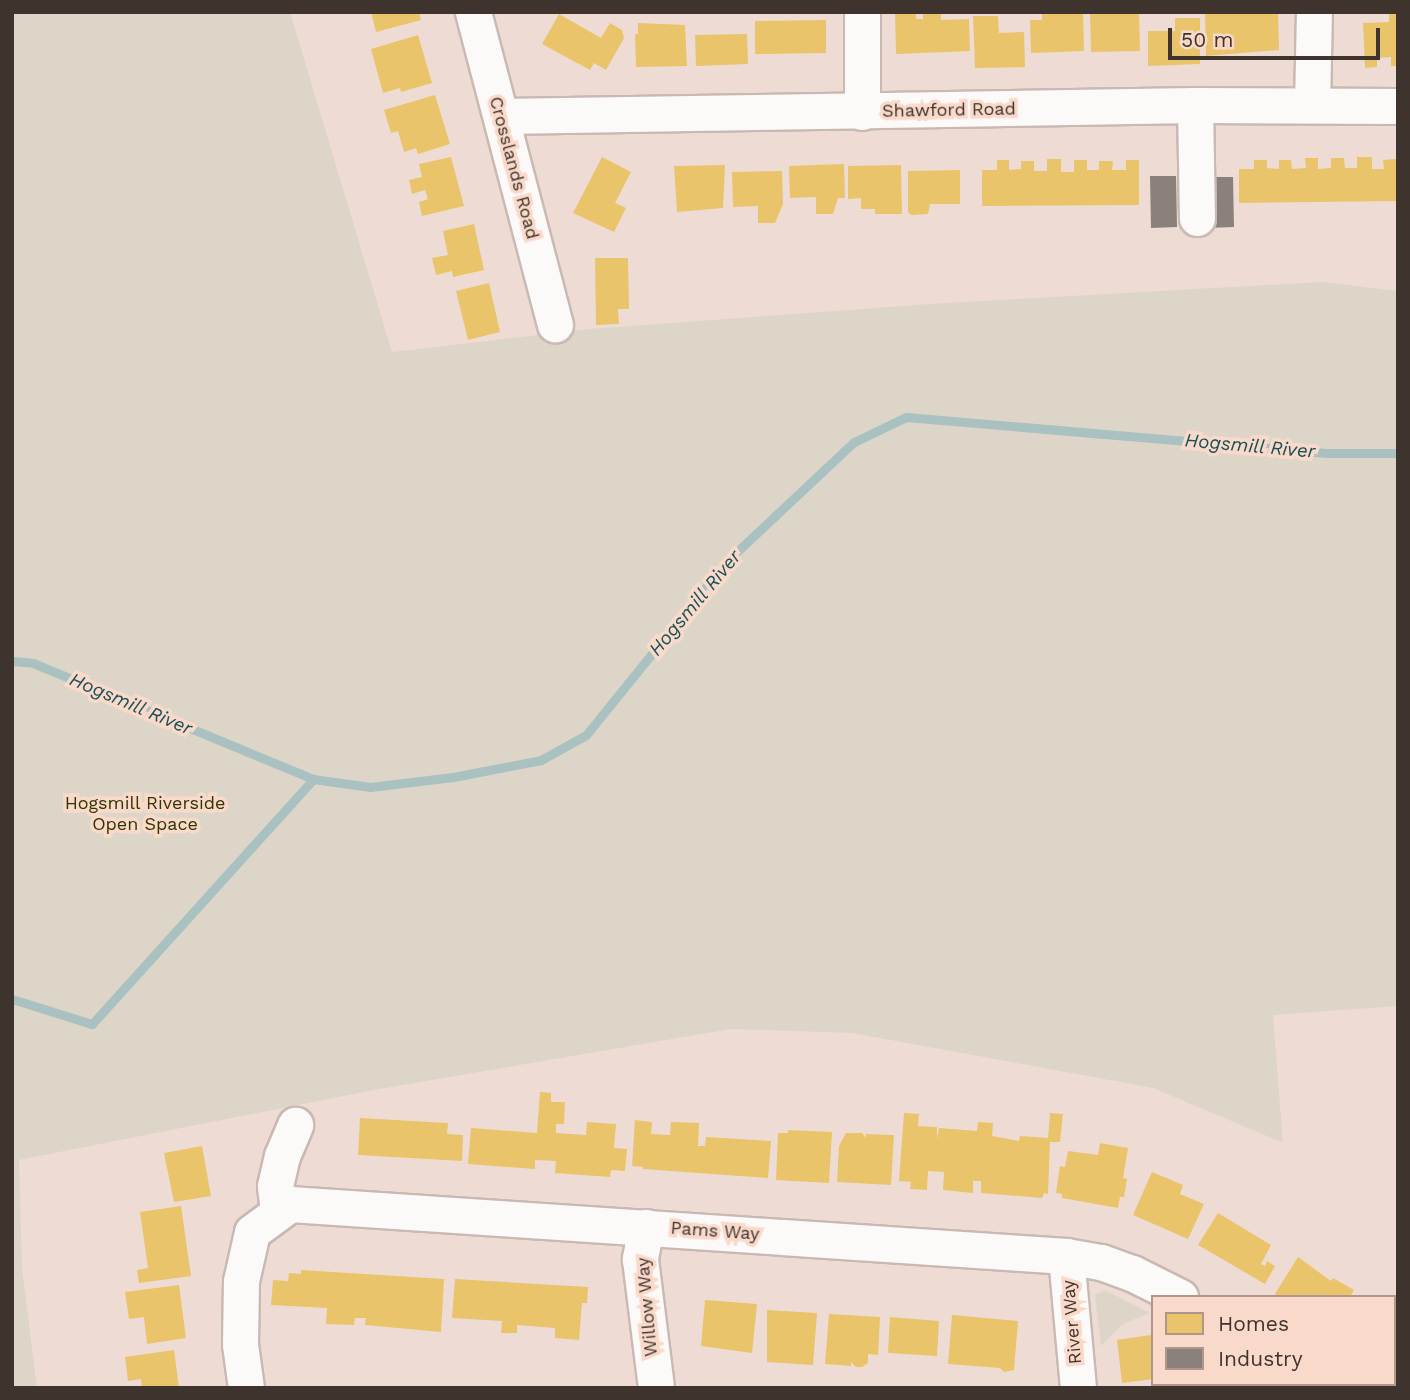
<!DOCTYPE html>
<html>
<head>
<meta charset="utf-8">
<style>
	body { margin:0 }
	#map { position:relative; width:1410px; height:1400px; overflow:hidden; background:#eedcd4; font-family:"Work Sans",sans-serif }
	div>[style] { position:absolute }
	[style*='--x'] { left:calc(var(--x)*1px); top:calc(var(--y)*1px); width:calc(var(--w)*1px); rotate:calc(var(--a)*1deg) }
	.green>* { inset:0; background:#ddd6c8 }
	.homes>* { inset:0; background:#e9c46a }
	.industry>* { inset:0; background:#8a817c }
	.stream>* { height:9px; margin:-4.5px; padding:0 4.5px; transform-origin:4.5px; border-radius:4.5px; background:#aac1c2 }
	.roads { filter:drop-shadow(2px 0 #c8b9b3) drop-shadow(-2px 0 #c8b9b3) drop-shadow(0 2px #c8b9b3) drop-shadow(0 -2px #c8b9b3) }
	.minor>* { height:35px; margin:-17.5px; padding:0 17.5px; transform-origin:17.5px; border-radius:17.5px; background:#fcfaf9 }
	span { translate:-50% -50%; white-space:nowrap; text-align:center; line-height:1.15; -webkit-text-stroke:7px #f9d9c9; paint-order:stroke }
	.street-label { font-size:18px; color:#3f332d }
	.park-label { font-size:18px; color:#313500 }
	.water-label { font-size:19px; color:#165058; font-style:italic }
	.frame { position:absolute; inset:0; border:14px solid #3f332d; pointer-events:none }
	.legend { position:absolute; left:1151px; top:1295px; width:245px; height:91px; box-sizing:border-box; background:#f9d9c9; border:2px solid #af978b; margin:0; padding:9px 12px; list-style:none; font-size:21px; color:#3f332d }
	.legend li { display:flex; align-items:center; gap:14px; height:35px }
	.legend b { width:35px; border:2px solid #af978b }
	.scale { position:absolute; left:1168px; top:28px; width:212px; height:32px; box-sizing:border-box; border:4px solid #3f332d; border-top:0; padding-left:9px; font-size:21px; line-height:24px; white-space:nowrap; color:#3f332d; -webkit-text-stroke:5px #f9d9c9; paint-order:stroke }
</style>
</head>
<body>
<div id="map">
	<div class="green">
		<div style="clip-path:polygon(12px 12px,290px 12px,392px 352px,589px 329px,944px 303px,1324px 282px,1398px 291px,1398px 1006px,1273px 1015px,1283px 1143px,1153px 1088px,852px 1033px,731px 1029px,374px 1090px,19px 1160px,22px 1267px,37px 1388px,12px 1388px)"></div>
		<div style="clip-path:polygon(1105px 1290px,1150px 1313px,1123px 1324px,1101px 1346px,1095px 1295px)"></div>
	</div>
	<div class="homes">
		<div style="clip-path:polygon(371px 12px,419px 12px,421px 20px,376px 32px)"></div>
		<div style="clip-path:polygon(895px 12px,916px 12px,916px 19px,923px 19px,923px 12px,941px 12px,941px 20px,969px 19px,970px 51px,896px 54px)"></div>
		<div style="clip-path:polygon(1042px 12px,1083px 12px,1084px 51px,1031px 53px,1030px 20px,1042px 20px)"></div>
		<div style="clip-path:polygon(1090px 12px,1139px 12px,1140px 51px,1091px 52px)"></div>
		<div style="clip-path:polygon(1205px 12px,1278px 12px,1279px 50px,1206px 56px)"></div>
		<div style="clip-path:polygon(1389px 12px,1398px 12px,1398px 66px,1391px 66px,1391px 57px,1377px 58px,1377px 67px,1365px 68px,1363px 23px,1389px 22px)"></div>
		<div style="clip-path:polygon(559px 14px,601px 38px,610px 23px,622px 30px,624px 38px,606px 70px,594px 63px,590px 70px,542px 44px)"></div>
		<div style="clip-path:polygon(973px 16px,998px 16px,999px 33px,1024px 32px,1025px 67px,975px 68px)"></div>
		<div style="clip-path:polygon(1175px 18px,1200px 18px,1200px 64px,1148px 66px,1148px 31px,1175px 31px)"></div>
		<div style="clip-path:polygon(826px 20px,826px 53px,755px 54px,755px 21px)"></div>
		<div style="clip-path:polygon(638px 23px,685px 25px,687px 66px,636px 67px,635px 34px,638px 34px)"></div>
		<div style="clip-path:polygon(747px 34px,748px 64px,696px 66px,695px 35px)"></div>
		<div style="clip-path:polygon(418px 35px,432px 83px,401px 92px,400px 88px,383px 93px,371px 49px)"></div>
		<div style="clip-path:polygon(435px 95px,450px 144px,418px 154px,416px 148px,404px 152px,398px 131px,391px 133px,384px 110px)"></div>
		<div style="clip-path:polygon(451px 157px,464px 206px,422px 216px,419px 202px,428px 199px,425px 190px,412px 194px,409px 180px,422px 177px,419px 164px)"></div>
		<div style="clip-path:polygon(602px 157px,631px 172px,615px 203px,626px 208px,614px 232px,573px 213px)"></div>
		<div style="clip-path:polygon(1357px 157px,1372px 157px,1372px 169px,1384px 169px,1383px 160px,1396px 159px,1398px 201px,1239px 203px,1239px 169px,1254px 169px,1254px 160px,1267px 160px,1267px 168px,1279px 169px,1279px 160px,1291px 160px,1292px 169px,1306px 168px,1305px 158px,1318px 158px,1318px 169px,1331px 168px,1331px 158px,1344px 158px,1345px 168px,1357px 168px)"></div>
		<div style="clip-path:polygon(1047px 159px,1061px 159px,1061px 172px,1074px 172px,1074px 160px,1087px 160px,1087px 170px,1099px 170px,1099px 161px,1113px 161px,1112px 170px,1126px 170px,1126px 160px,1139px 160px,1139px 205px,982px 206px,982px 170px,997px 170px,997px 160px,1009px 160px,1009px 170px,1021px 169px,1021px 161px,1034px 161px,1034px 171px,1047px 171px)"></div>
		<div style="clip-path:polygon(844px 164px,845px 198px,838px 198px,833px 214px,816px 214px,816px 197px,790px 198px,789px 166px)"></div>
		<div style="clip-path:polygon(725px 165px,723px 208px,677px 212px,674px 166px)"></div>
		<div style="clip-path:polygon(901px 165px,902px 214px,875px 214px,875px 209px,861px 209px,861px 198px,848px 199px,848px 166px)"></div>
		<div style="clip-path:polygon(960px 170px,960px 204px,930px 204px,928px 214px,911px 215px,908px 212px,908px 171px)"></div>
		<div style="clip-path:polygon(782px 171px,783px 204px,775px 223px,758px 223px,758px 206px,733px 207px,732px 172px)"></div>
		<div style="clip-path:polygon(474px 224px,484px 270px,453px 277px,452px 271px,436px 275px,432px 258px,448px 255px,443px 231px)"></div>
		<div style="clip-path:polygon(595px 258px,628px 258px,629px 309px,618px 309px,619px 324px,596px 325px)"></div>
		<div style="clip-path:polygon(489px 283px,500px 332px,468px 340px,456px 291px)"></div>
		<div style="clip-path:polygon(540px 1092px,551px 1093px,551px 1102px,565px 1102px,564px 1124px,556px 1124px,556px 1133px,586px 1135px,587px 1122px,616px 1124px,614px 1148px,627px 1149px,625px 1171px,611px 1170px,610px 1177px,555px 1173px,556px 1161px,535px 1160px,535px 1169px,468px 1164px,471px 1128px,537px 1133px)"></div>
		<div style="clip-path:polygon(904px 1113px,919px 1114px,918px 1126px,937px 1127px,937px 1139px,939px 1128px,977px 1131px,978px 1122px,993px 1123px,992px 1136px,1019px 1141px,1020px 1136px,1048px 1138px,1050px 1113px,1063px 1114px,1060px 1142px,1050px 1142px,1048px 1194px,1044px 1193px,1042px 1198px,981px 1193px,981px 1181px,973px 1181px,973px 1193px,943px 1190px,944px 1172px,928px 1171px,927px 1190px,910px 1189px,911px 1182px,899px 1181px)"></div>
		<div style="clip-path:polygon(360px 1118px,448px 1123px,447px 1134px,463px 1135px,462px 1161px,358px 1155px)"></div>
		<div style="clip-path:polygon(635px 1120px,652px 1122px,651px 1134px,670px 1135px,671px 1122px,699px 1123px,698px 1146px,705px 1146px,706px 1137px,771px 1141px,768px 1178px,643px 1169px,643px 1167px,632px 1166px)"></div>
		<div style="clip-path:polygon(788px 1130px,832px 1132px,829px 1183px,776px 1180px,778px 1133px,788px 1133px)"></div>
		<div style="clip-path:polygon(846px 1133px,862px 1133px,866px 1138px,866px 1134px,894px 1135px,891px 1185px,837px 1182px,839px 1146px)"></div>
		<div style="clip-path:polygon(1100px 1143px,1128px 1148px,1123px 1178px,1127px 1179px,1124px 1197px,1120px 1197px,1118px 1208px,1062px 1198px,1062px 1194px,1056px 1193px,1060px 1166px,1065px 1167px,1068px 1151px,1098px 1155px)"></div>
		<div style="clip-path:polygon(202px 1146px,211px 1196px,174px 1202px,164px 1153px)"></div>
		<div style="clip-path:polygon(1152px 1172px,1183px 1185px,1180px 1194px,1204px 1204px,1188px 1239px,1133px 1215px)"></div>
		<div style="clip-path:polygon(181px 1206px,191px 1276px,139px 1283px,137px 1270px,148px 1268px,140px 1212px)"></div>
		<div style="clip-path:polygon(1218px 1213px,1271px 1245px,1261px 1264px,1265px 1266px,1267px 1261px,1275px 1266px,1265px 1284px,1198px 1245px)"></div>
		<div style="clip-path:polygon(1298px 1257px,1331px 1281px,1333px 1278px,1354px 1290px,1350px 1297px,1280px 1297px,1275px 1294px)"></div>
		<div style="clip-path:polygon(301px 1270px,444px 1279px,441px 1332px,365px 1325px,366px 1318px,355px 1318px,354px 1325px,326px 1324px,327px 1308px,271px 1305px,273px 1280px,288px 1281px,289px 1273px,301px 1274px)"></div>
		<div style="clip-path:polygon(455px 1279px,588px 1287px,587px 1303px,582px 1303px,579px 1340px,555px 1338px,555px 1328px,517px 1325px,517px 1333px,501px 1333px,502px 1321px,452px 1318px)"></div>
		<div style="clip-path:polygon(179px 1285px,186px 1338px,147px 1344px,144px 1317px,129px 1319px,125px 1292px)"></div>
		<div style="clip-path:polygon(705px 1300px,757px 1304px,752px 1353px,701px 1346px)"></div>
		<div style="clip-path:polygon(767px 1310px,817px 1313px,813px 1365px,767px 1362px)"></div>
		<div style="clip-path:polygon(829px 1314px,880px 1317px,878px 1355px,868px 1354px,868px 1363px,862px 1367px,856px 1367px,851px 1362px,851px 1366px,825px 1364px)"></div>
		<div style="clip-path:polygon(952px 1315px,1018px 1321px,1014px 1370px,1004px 1372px,1000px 1368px,948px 1364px)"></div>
		<div style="clip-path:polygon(890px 1317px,939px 1321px,937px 1356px,888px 1353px)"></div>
		<div style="clip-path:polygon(1151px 1335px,1153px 1379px,1122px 1383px,1117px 1340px)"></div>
		<div style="clip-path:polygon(174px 1350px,179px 1388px,142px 1388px,141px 1379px,128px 1381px,125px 1357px)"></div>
	</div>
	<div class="industry">
		<div style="clip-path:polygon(1150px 176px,1176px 176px,1177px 227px,1151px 228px)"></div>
		<div style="clip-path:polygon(1208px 177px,1233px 177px,1234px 227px,1208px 228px)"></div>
	</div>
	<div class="stream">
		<div style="--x:12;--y:661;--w:21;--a:5"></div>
		<div style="--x:33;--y:663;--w:303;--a:22.5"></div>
		<div style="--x:313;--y:779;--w:58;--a:8"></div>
		<div style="--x:370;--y:787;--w:84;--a:-6.9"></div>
		<div style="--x:453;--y:777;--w:90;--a:-10.9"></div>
		<div style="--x:541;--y:760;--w:51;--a:-29.1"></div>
		<div style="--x:586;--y:735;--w:223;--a:-51"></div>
		<div style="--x:726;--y:562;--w:175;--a:-43.2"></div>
		<div style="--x:854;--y:442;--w:58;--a:-25.7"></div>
		<div style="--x:906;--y:417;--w:425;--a:4.9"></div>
		<div style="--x:1329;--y:453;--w:69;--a:0"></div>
		<div style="--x:12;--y:999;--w:84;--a:17.4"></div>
		<div style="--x:92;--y:1024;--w:330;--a:-47.9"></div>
	</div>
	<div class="roads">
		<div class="minor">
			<div style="--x:473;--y:12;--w:323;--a:75.3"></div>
			<div style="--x:862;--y:12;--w:100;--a:90"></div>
			<div style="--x:1195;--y:105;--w:113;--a:89"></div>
			<div style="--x:1312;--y:105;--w:93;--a:-88.8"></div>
			<div style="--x:501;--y:116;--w:694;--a:-0.91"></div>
			<div style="--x:1195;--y:105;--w:203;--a:0.3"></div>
			<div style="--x:278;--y:1211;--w:25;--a:-97"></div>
			<div style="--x:275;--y:1186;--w:31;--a:-77"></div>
			<div style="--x:282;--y:1156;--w:34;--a:-67"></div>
			<div style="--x:646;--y:1227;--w:33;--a:101"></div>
			<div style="--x:640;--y:1259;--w:130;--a:82.9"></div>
			<div style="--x:1066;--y:1256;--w:133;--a:84.8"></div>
			<div style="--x:1323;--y:1384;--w:7;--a:34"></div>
			<div style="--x:246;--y:1388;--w:44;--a:-97.8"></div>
			<div style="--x:240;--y:1344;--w:63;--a:-89.1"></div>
			<div style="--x:241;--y:1281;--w:50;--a:-77.3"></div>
			<div style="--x:252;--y:1232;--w:47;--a:-36.4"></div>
			<div style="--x:290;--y:1204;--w:778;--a:3.83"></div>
			<div style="--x:1066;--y:1256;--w:36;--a:10"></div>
			<div style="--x:1101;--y:1262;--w:33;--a:20"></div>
			<div style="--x:1132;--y:1273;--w:54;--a:26.6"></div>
		</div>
	</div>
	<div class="street-label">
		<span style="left:949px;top:110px;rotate:-1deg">Shawford Road</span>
		<span style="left:514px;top:168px;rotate:75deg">Crosslands Road</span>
		<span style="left:715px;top:1231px;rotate:4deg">Pams Way</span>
		<span style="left:647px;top:1307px;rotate:-95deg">Willow Way</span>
		<span style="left:1072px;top:1322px;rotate:-95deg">River Way</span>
	</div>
	<div class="park-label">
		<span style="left:145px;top:814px">Hogsmill Riverside<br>Open Space</span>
	</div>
	<div class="water-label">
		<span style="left:1250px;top:446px;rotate:5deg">Hogsmill River</span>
		<span style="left:695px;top:603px;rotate:-50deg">Hogsmill River</span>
		<span style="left:131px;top:704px;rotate:23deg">Hogsmill River</span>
	</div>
	<div class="frame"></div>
	<ul class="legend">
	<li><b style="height:19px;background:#e9c46a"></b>Homes</li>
	<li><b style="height:19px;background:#8a817c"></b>Industry</li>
	</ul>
	<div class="scale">50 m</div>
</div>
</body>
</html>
